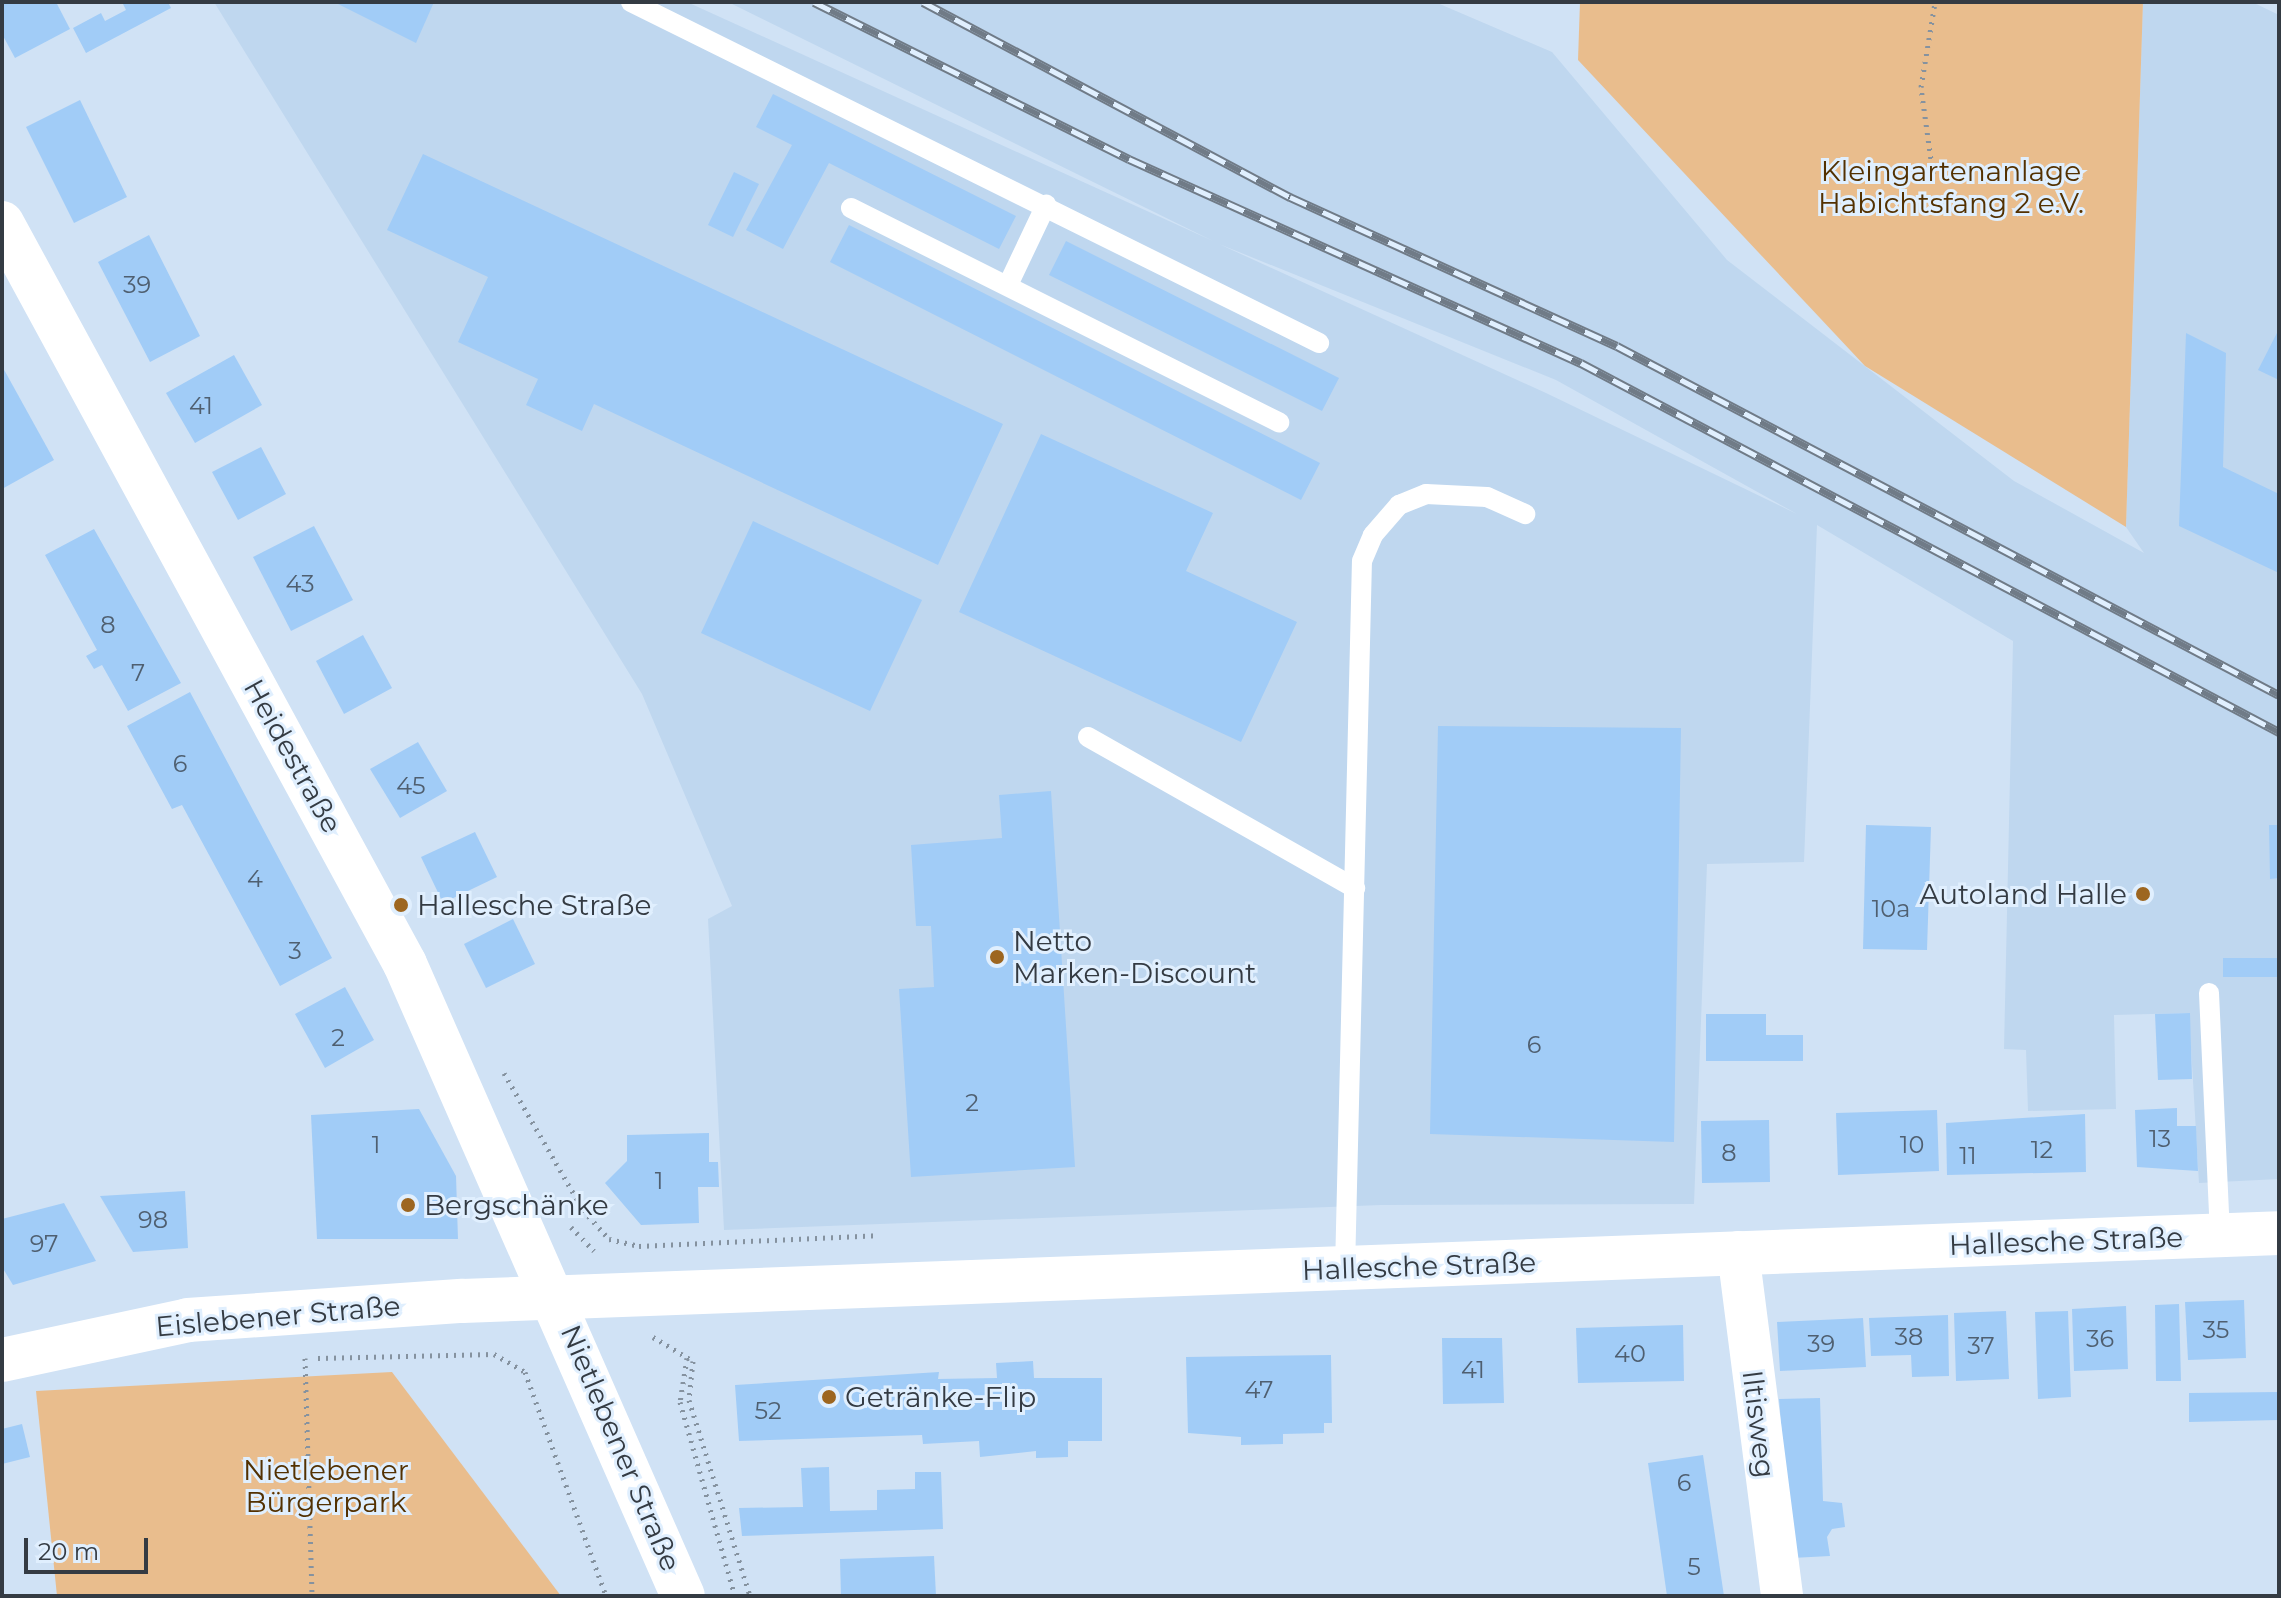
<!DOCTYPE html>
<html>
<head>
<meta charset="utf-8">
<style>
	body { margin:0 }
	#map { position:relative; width:2281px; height:1598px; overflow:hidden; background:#d0e2f5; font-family:Montserrat,sans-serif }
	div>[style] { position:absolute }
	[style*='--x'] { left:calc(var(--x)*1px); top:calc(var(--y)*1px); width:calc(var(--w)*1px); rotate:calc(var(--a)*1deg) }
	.built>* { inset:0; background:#bfd7ef }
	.green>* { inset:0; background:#e9bd8d }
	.building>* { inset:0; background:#a1ccf7 }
	.path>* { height:5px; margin-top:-2.5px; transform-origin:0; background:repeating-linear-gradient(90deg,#85929f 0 2px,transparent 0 8px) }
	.service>* { height:20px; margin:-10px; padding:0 10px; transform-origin:10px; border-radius:10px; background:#fff }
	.minor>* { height:42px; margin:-21px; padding:0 21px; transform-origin:21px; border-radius:21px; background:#fff }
	.tertiary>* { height:44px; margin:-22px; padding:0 22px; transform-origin:22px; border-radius:22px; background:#fff }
	.secondary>* { height:44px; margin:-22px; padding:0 22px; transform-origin:22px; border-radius:22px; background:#fff }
	.rail>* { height:9px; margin-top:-4.5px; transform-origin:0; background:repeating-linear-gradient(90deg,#e0effe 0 18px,#707b87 0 36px); box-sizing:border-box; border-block:2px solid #707b87 }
	.dots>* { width:22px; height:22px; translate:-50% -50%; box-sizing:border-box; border:4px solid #e0effe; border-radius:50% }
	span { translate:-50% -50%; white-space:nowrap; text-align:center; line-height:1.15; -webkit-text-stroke:6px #e0effe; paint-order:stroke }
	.number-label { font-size:24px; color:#4f5f70 }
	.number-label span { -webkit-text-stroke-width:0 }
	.park-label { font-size:28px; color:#533101 }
	.street-label { font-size:28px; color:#343b43 }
	.poi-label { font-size:28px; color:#343b43 }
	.right { translate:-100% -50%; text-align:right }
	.left { translate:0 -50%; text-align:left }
	.frame { position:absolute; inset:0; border:4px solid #343b43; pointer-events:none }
	.scale { position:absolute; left:24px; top:1538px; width:124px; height:36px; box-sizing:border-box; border:4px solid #343b43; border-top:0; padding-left:10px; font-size:24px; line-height:28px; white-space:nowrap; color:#343b43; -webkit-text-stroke:6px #e0effe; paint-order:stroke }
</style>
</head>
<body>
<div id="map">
	<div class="built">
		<div style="clip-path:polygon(evenodd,214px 2px,687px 2px,1213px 241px,728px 2px,1435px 2px,1552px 52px,1727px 260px,2014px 481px,2144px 553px,2126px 527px,2143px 2px,2252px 2px,2279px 15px,2279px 1179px,2199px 1183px,2189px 1013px,2114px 1015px,2116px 1109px,2028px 1111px,2026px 1050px,2004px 1049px,2013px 641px,1817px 525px,1804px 862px,1707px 864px,1694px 1204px,1381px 1205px,724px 1230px,708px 919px,732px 906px,642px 694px,214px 2px,1219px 244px,1556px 380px,1797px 514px,1546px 393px,1219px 244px)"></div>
	</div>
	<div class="green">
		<div style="clip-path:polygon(1580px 2px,2143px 2px,2126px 527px,1865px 366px,1578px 60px)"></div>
		<div style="clip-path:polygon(392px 1372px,561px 1596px,57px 1596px,36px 1391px)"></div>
	</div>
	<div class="building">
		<div style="clip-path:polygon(2px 2px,56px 2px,70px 29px,15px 58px,2px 34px)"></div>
		<div style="clip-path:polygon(122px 2px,168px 2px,171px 8px,86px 53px,73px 28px,101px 13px,105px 21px,126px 10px)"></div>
		<div style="clip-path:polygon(334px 2px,434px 2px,416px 43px)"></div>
		<div style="clip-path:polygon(773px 94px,1016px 216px,999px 249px,829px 163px,783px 249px,746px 230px,792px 145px,756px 127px)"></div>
		<div style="clip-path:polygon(80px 100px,127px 197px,74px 223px,26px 127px)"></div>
		<div style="clip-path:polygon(423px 154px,1003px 424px,938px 565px,594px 404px,582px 431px,526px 405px,538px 379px,458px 342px,488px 277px,387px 230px)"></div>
		<div style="clip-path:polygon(734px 172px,759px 184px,733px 237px,708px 225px)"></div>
		<div style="clip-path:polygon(849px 225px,1320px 463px,1301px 500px,830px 262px)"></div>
		<div style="clip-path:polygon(149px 235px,200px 336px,150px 362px,98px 262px)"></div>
		<div style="clip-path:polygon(1066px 241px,1339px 378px,1322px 411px,1049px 275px)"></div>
		<div style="clip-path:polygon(2279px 329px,2279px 380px,2258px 370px)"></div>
		<div style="clip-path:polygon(2186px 333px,2226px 353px,2223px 467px,2279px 494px,2279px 573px,2179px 526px)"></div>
		<div style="clip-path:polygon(234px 355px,262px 405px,195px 443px,166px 393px)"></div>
		<div style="clip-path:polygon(2px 366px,54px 460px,2px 489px)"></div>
		<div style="clip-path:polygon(1041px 434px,1213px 513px,1186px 571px,1297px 622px,1241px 742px,959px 612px)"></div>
		<div style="clip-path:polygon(261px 447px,286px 494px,238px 520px,212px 472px)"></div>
		<div style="clip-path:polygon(753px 521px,922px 600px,870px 711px,701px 633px)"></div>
		<div style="clip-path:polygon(314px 526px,353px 600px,291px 631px,253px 557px)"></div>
		<div style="clip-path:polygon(94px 529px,181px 683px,128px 711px,102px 665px,94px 669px,86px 656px,97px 650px,45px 555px)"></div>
		<div style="clip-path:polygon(363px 635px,392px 688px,344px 714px,316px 661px)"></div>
		<div style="clip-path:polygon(190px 692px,332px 958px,280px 986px,182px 805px,172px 809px,127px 726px)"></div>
		<div style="clip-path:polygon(1438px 726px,1681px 728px,1674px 1142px,1430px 1134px)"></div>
		<div style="clip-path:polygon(418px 742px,447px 791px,400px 818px,370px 769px)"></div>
		<div style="clip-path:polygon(1051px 791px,1075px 1167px,911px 1177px,899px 989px,934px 987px,931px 926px,916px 926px,911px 845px,1002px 838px,999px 795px)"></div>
		<div style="clip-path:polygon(1866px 825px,1931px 827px,1927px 950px,1863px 949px)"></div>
		<div style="clip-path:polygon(2269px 825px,2279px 825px,2279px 878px,2270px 879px)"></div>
		<div style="clip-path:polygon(475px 832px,497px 877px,443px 903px,421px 857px)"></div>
		<div style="clip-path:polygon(513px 919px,535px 964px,486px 988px,464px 944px)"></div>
		<div style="clip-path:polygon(2223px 958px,2279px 958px,2279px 977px,2223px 977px)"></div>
		<div style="clip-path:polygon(345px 987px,374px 1040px,325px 1068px,295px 1014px)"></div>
		<div style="clip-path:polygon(2190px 1013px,2192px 1079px,2158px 1080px,2155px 1014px)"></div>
		<div style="clip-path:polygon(1706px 1014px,1766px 1014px,1766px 1035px,1803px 1035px,1803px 1061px,1706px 1061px)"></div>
		<div style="clip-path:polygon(2177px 1108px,2177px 1126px,2196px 1126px,2198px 1171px,2137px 1167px,2135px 1110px)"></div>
		<div style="clip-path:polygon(419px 1109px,456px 1176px,458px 1239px,317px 1239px,311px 1115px)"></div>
		<div style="clip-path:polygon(1937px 1110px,1939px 1171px,1838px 1175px,1836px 1113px)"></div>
		<div style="clip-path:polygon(2085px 1114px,2086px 1172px,1947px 1175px,1946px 1123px)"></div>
		<div style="clip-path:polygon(1769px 1120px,1770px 1182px,1702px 1183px,1701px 1121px)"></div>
		<div style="clip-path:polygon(709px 1133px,709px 1162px,718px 1162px,719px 1187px,698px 1187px,699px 1223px,641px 1225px,605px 1183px,627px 1161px,627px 1135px)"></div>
		<div style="clip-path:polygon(185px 1191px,188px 1248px,133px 1252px,100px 1196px)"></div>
		<div style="clip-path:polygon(64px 1203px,96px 1261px,13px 1285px,2px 1267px,2px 1219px)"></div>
		<div style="clip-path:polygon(2244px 1300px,2246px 1358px,2188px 1360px,2185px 1302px)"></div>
		<div style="clip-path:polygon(2179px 1304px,2181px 1381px,2156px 1381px,2155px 1305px)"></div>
		<div style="clip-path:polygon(2126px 1306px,2128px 1369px,2074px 1371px,2072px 1309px)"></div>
		<div style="clip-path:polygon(2006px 1311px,2009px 1379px,1956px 1381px,1954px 1313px)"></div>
		<div style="clip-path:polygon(2068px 1311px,2071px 1397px,2038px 1399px,2035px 1312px)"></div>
		<div style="clip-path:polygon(1948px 1315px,1949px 1376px,1912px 1377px,1911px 1355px,1871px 1356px,1869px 1318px)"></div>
		<div style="clip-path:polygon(1863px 1318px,1866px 1367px,1780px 1371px,1777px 1322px)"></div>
		<div style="clip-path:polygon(1683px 1325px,1684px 1381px,1578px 1383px,1576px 1328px)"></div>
		<div style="clip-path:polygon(1442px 1338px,1502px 1338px,1504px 1403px,1443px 1404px)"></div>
		<div style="clip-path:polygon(1331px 1355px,1332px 1423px,1324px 1423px,1324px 1433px,1283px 1434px,1283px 1444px,1241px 1445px,1241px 1437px,1188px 1433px,1186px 1357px)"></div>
		<div style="clip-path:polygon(1033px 1361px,1034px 1378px,1102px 1378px,1102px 1441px,1068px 1441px,1068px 1457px,1036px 1458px,1036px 1451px,980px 1457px,979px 1441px,923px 1444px,922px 1435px,739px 1441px,735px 1385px,939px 1372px,938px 1379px,997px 1378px,996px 1363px)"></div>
		<div style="clip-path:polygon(2279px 1392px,2279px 1420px,2189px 1422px,2189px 1393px)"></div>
		<div style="clip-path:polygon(1820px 1398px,1823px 1501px,1842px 1503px,1845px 1527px,1832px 1529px,1827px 1537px,1830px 1556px,1792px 1558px,1779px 1399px)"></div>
		<div style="clip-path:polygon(22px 1424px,30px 1457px,2px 1464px,2px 1429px)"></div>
		<div style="clip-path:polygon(1703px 1455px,1724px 1596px,1667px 1596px,1648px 1463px)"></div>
		<div style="clip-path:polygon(829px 1467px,830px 1511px,877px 1510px,877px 1490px,915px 1489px,915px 1472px,941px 1472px,943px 1529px,742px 1536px,739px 1508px,803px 1507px,801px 1468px)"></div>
		<div style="clip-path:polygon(934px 1556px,936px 1596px,841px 1596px,840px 1559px)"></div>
	</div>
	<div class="path">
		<div style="--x:1933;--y:174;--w:88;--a:-97.9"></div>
		<div style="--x:1921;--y:87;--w:86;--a:-80.6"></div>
		<div style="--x:504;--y:1073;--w:158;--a:60"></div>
		<div style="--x:583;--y:1210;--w:39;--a:48"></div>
		<div style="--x:609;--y:1239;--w:31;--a:13"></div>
		<div style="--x:639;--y:1246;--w:238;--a:-2.6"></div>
		<div style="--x:571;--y:1227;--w:33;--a:46"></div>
		<div style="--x:653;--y:1337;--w:47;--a:31"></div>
		<div style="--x:693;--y:1361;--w:39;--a:96"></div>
		<div style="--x:689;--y:1400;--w:205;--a:72.7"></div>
		<div style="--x:305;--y:1358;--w:238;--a:88.3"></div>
		<div style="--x:318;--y:1358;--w:176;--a:-1.3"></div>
		<div style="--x:494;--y:1354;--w:36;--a:30"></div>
		<div style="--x:525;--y:1372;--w:238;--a:70.1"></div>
		<div style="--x:687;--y:1358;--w:45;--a:99"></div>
		<div style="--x:680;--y:1402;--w:202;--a:74.2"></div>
	</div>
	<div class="service">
		<div style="--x:631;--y:2;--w:768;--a:26.36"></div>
		<div style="--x:851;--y:208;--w:479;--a:26.6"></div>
		<div style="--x:1008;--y:285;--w:89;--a:-64.6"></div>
		<div style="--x:1088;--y:737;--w:307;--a:29.5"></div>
		<div style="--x:2209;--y:993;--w:242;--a:87.4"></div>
		<div style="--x:1345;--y:1270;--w:709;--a:-88.63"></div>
		<div style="--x:1362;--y:561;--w:28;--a:-67"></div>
		<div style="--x:1373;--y:535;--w:40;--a:-49"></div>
		<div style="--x:1399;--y:505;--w:29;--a:-22"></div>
		<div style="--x:1426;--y:494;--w:61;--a:2.8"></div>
		<div style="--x:1487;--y:497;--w:42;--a:24.1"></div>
	</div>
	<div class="minor">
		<div style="--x:1738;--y:1252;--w:347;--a:82.7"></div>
	</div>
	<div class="tertiary">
		<div style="--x:2;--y:1360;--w:190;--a:-12.1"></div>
		<div style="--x:188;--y:1320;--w:275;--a:-4"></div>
		<div style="--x:462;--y:1301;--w:1818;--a:-2.14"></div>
	</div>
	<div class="secondary">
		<div style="--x:2;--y:223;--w:843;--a:61.46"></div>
		<div style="--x:405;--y:964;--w:690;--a:66.26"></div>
	</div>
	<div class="rail">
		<div style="--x:814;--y:2;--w:352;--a:26.5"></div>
		<div style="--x:1129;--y:159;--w:496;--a:24.3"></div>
		<div style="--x:1581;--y:363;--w:790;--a:27.86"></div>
		<div style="--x:923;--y:2;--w:416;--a:28"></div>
		<div style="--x:1290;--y:197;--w:359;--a:24.5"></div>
		<div style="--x:1617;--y:346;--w:748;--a:27.8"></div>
	</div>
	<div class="dots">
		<div style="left:2143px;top:894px;background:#9d6620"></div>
		<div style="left:401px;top:905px;background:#9d6620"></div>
		<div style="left:997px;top:957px;background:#9d6620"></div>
		<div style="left:408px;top:1205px;background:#9d6620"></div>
		<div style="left:829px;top:1397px;background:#9d6620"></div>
	</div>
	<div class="number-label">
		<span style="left:137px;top:285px">39</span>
		<span style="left:201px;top:406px">41</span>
		<span style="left:300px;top:584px">43</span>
		<span style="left:108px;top:625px">8</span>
		<span style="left:138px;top:673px">7</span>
		<span style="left:180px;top:764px">6</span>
		<span style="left:411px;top:786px">45</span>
		<span style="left:255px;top:879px">4</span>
		<span style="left:1891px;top:909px">10a</span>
		<span style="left:295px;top:951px">3</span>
		<span style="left:338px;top:1038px">2</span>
		<span style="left:1534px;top:1045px">6</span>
		<span style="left:972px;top:1103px">2</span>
		<span style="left:2160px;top:1139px">13</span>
		<span style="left:376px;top:1145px">1</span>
		<span style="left:1912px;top:1145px">10</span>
		<span style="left:2042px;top:1150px">12</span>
		<span style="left:1729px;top:1153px">8</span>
		<span style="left:1968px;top:1156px">11</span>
		<span style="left:659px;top:1181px">1</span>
		<span style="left:153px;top:1220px">98</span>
		<span style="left:44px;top:1244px">97</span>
		<span style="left:2216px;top:1330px">35</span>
		<span style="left:1909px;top:1337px">38</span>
		<span style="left:2100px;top:1339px">36</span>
		<span style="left:1821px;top:1344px">39</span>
		<span style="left:1981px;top:1346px">37</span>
		<span style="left:1630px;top:1354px">40</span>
		<span style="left:1473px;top:1370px">41</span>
		<span style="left:1259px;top:1390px">47</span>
		<span style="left:768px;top:1411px">52</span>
		<span style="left:1684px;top:1483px">6</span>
		<span style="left:1694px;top:1567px">5</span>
	</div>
	<div class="park-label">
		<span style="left:1951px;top:187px">Kleingartenanlage<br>Habichtsfang 2 e.V.</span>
		<span style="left:326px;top:1486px">Nietlebener<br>Bürgerpark</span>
	</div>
	<div class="street-label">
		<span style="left:293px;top:756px;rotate:61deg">Heidestraße</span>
		<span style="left:2066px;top:1241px;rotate:-2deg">Hallesche Straße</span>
		<span style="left:1419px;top:1266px;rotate:-2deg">Hallesche Straße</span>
		<span style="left:278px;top:1316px;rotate:-5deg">Eislebener Straße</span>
		<span style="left:1759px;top:1424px;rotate:83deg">Iltisweg</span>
		<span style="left:621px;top:1448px;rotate:67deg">Nietlebener Straße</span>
	</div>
	<div class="poi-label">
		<span class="right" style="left:2127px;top:894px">Autoland Halle</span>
		<span class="left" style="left:417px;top:905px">Hallesche Straße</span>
		<span class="left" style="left:1013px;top:957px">Netto<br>Marken-Discount</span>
		<span class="left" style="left:424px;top:1205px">Bergschänke</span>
		<span class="left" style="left:845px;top:1397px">Getränke-Flip</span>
	</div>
	<div class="frame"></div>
	<div class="scale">20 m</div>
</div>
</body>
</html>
